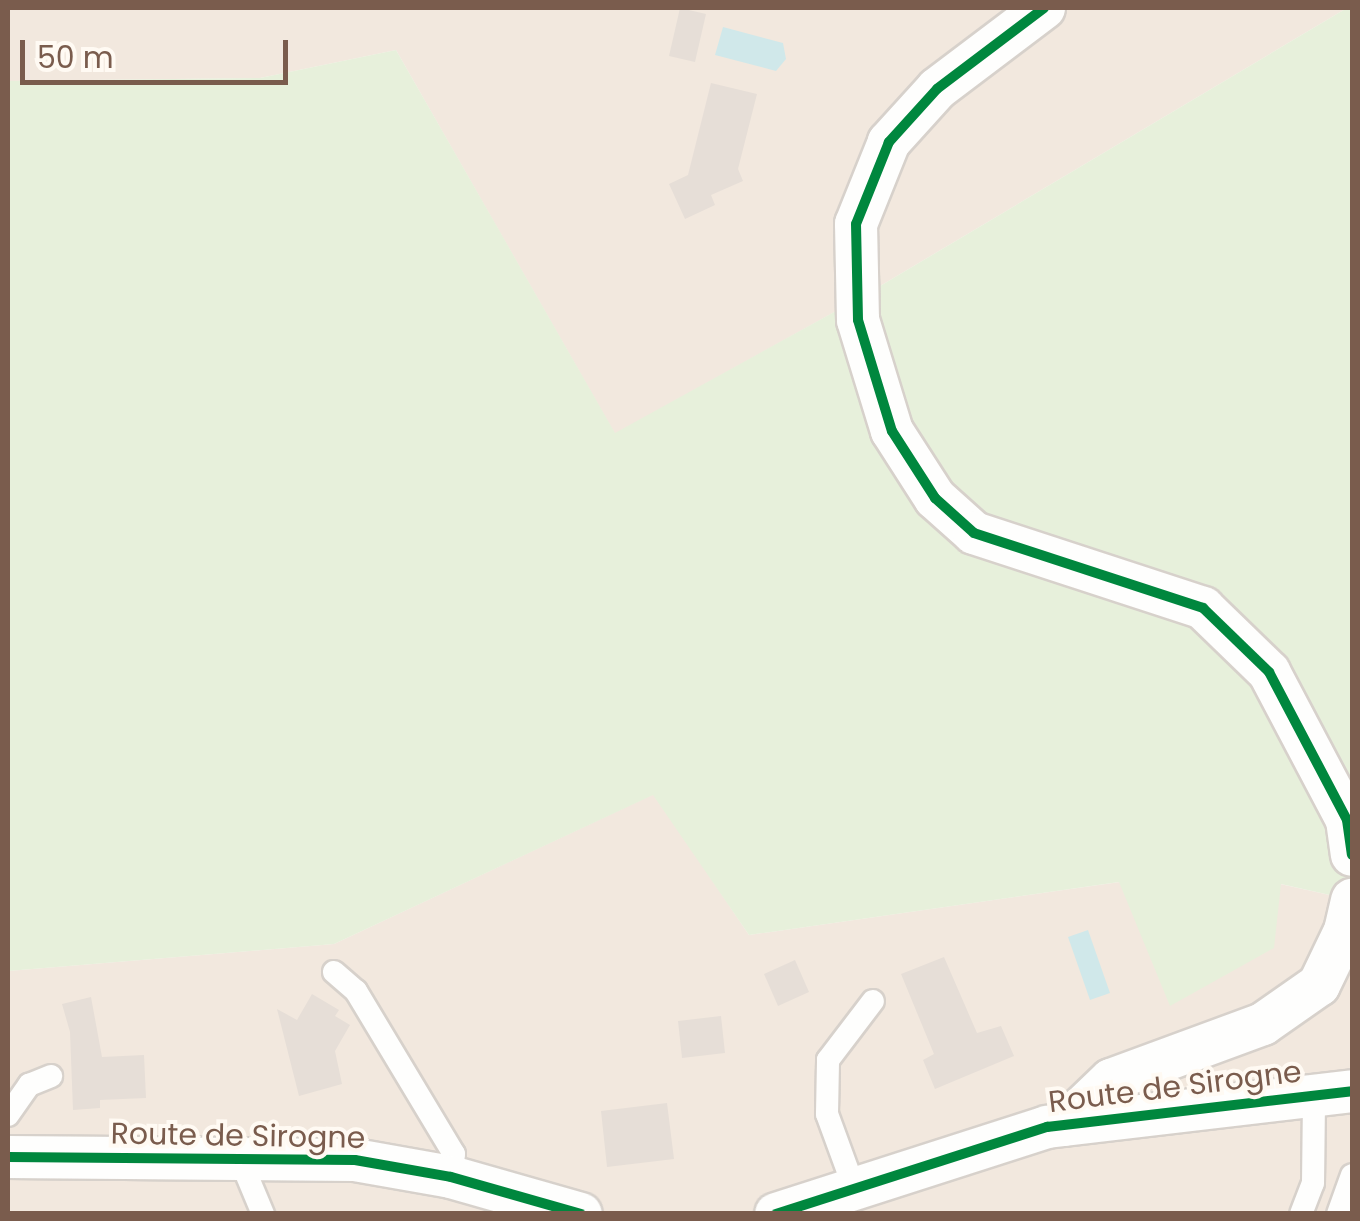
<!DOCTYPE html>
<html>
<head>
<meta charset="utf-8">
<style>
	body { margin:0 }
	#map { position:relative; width:1360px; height:1221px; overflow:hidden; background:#f9f5f0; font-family:Poppins,sans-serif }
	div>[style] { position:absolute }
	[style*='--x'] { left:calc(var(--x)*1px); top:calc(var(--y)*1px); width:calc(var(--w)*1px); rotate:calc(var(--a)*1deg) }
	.residential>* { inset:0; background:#f2e8de }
	.green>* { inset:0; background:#e7f0db }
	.water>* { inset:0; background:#d0e8ea }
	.building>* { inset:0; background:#e6ded7 }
	.roads { filter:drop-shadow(2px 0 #d7d1cb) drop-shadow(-2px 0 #d7d1cb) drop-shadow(0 2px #d7d1cb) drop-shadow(0 -2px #d7d1cb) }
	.lane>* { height:22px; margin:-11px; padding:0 11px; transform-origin:11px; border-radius:11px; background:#fefefd }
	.street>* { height:42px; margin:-21px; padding:0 21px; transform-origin:21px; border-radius:21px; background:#fefefd }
	.cycleway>* { height:10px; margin:-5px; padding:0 5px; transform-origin:5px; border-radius:5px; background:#00873e }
	span { translate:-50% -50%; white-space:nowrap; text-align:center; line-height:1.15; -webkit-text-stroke:8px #fffaf3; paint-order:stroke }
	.street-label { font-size:30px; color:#7a5c4d }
	.frame { position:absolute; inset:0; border:10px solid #7a5c4d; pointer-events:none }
	.scale { position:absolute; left:20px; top:40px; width:268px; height:45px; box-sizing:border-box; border:5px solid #7a5c4d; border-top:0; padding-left:12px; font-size:30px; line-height:35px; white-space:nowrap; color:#7a5c4d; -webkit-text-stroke:8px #fffaf3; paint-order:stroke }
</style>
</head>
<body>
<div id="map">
	<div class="residential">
		<div style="clip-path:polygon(8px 8px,1347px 8px,865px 295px,615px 434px,396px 50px,260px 78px,8px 81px)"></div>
		<div style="clip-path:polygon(654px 794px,749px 935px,1120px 882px,1280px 884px,1352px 900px,1352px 1213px,8px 1214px,8px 971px,334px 944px)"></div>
	</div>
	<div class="green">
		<div style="clip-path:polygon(1347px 8px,1352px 8px,1352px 900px,1281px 884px,1274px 948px,1170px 1006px,1119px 882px,749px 935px,653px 795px,334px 944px,8px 971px,8px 81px,260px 78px,396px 50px,615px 433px,865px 295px)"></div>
	</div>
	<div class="water">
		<div style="clip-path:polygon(723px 27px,783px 43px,786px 59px,776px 71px,715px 55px)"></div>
		<div style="clip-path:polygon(1088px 930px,1110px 993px,1090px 1000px,1068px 937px)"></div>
	</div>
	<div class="building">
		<div style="clip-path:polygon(680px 8px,706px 14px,695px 62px,669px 56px)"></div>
		<div style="clip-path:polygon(711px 83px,757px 94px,738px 169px,743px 181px,711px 195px,715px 205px,685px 219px,669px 184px,688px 175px)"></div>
		<div style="clip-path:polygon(944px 957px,977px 1033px,1001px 1026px,1014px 1056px,935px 1089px,923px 1060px,934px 1054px,901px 974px)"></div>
		<div style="clip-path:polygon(795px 960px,809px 992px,778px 1006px,764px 974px)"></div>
		<div style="clip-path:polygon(312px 994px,339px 1010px,335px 1016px,350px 1025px,335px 1051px,342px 1084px,299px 1096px,277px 1009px,297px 1020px)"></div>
		<div style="clip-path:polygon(91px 997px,102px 1057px,144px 1055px,146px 1098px,100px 1100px,100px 1108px,73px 1110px,70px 1032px,62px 1004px)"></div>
		<div style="clip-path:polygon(721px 1016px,725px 1053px,682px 1058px,678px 1021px)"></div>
		<div style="clip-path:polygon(667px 1103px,674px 1159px,607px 1167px,601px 1111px)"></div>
	</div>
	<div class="roads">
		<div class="lane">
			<div style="--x:334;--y:972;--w:29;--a:41"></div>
			<div style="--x:356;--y:991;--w:190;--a:59"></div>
			<div style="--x:454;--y:1154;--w:23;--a:97"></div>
			<div style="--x:8;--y:1115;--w:37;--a:-55"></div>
			<div style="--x:29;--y:1085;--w:24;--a:-22"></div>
			<div style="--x:240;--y:1159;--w:60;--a:67.3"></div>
			<div style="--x:853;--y:1185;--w:76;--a:-110.1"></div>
			<div style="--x:827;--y:1114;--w:54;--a:-88.9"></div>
			<div style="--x:828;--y:1060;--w:74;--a:-52.7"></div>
			<div style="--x:1301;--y:1214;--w:33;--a:-69"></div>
			<div style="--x:1313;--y:1183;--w:88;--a:-89.3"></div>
			<div style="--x:1338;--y:1214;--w:41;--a:-70.3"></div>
		</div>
		<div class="street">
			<div style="--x:1044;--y:8;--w:134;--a:142.9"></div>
			<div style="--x:937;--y:89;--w:72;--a:132.2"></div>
			<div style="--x:889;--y:142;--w:88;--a:111.9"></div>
			<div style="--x:856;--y:224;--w:96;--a:88.8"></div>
			<div style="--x:858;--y:320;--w:116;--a:73"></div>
			<div style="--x:892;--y:431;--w:80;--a:57.3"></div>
			<div style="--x:935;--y:498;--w:52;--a:41.9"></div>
			<div style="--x:974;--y:533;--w:241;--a:18.1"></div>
			<div style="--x:1203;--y:608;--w:92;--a:44.1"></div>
			<div style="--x:1269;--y:672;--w:167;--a:62.2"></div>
			<div style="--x:1347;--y:820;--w:35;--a:82"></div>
			<div style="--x:1064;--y:1125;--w:65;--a:-43.8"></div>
			<div style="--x:1111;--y:1080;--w:162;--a:-20.2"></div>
			<div style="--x:1263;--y:1024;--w:68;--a:-34.9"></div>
			<div style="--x:1319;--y:985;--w:60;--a:-64.3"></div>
			<div style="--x:1345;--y:931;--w:32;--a:-77"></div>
			<div style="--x:8;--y:1157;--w:347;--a:0.5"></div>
			<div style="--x:355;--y:1160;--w:97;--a:10"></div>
			<div style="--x:451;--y:1177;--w:135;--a:15.9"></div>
			<div style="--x:776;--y:1214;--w:285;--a:-17.8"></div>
			<div style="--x:1047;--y:1127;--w:307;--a:-6.7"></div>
		</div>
	</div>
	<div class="cycleway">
		<div style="--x:1044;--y:8;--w:134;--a:142.9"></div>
		<div style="--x:937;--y:89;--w:72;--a:132.2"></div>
		<div style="--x:889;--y:142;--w:88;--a:111.9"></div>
		<div style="--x:856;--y:224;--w:96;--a:88.8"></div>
		<div style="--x:858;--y:320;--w:116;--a:73"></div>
		<div style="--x:892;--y:431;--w:80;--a:57.3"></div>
		<div style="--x:935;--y:498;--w:52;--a:41.9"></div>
		<div style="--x:974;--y:533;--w:241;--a:18.1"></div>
		<div style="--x:1203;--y:608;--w:92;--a:44.1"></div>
		<div style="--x:1269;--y:672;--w:167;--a:62.2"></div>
		<div style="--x:1347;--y:820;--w:35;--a:82"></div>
		<div style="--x:8;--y:1157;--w:347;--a:0.5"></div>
		<div style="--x:355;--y:1160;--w:97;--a:10"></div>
		<div style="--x:451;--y:1177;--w:135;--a:15.9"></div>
		<div style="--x:776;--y:1214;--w:285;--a:-17.8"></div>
		<div style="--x:1047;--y:1127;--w:307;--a:-6.7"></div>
	</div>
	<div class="street-label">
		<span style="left:1175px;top:1087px;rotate:-7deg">Route de Sirogne</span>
		<span style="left:238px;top:1136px;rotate:1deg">Route de Sirogne</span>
	</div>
	<div class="frame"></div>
	<div class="scale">50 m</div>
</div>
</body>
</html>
